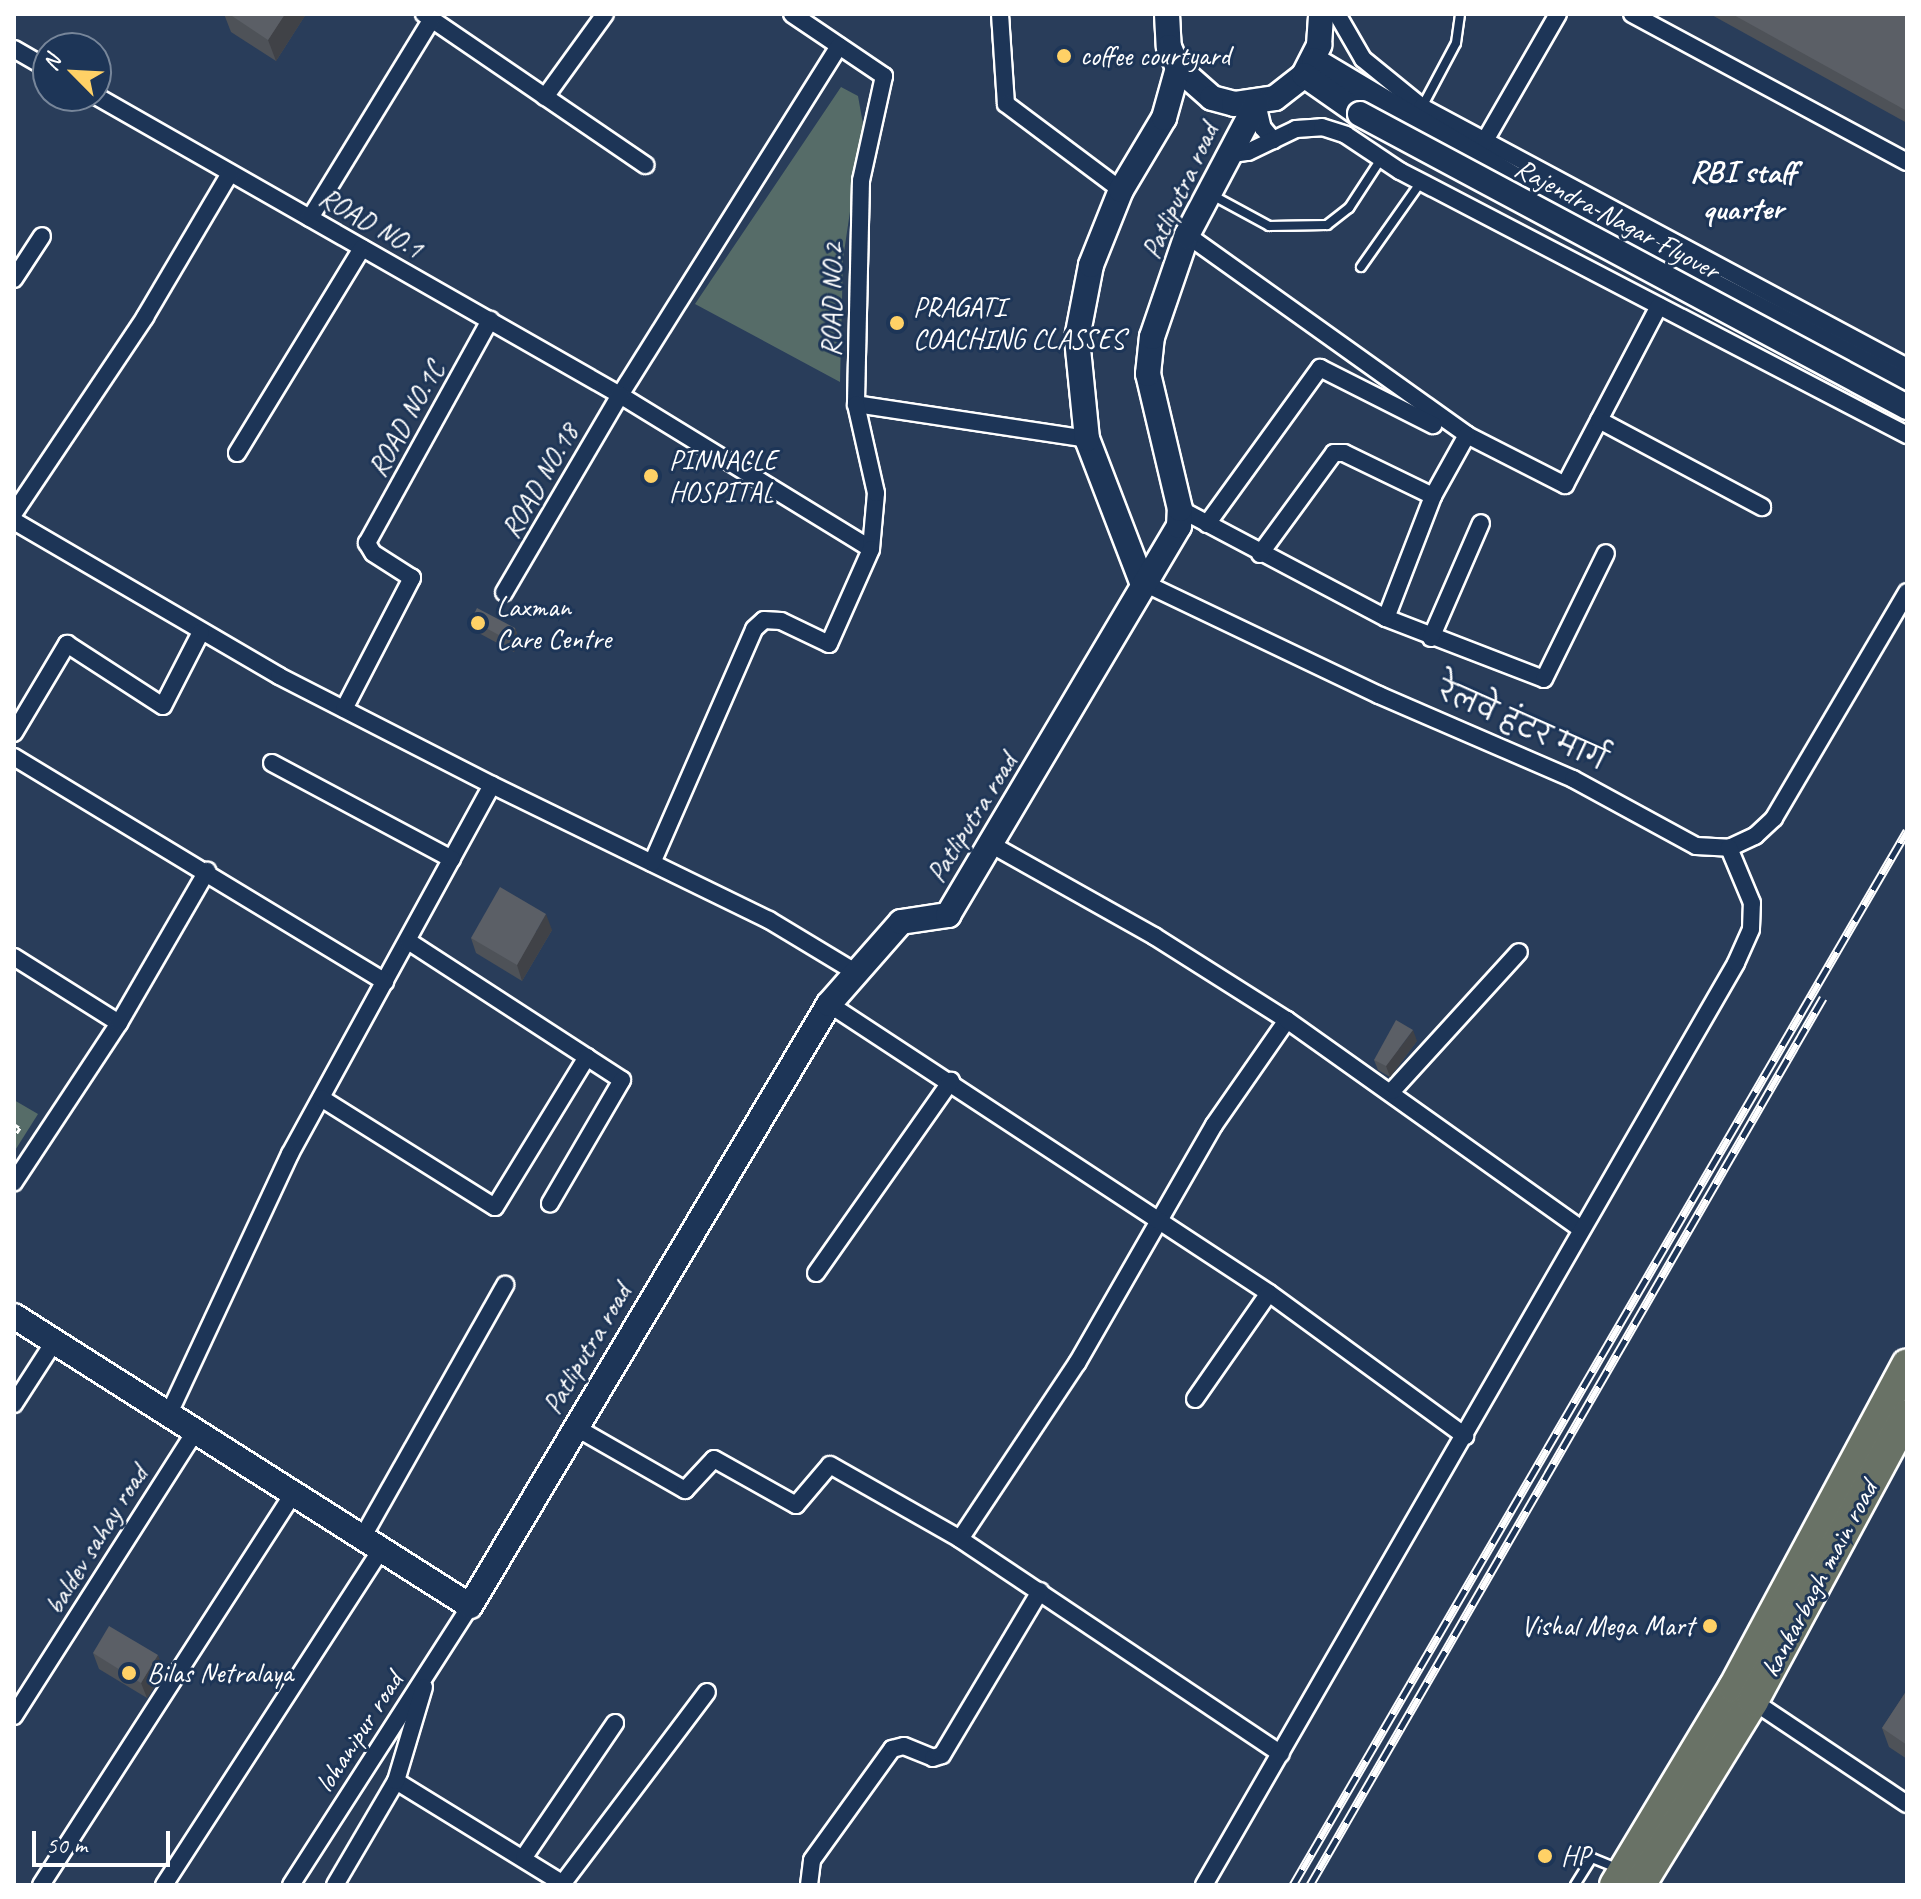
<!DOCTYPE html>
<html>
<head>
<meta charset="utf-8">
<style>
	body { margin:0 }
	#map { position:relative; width:1921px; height:1899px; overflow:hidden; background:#293d5a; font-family:Caveat,"Playpen Sans Deva",sans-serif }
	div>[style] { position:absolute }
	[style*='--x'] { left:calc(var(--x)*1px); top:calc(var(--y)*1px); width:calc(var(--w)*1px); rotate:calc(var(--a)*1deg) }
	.green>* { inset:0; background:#566c68 }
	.path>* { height:3px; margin-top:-1.5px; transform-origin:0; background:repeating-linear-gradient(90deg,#fff 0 6px,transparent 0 12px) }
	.roads { filter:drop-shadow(2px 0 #fff) drop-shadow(-2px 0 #fff) drop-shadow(0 2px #fff) drop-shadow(0 -2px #fff) }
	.lane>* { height:8px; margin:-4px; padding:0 4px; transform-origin:4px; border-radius:4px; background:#1d3557 }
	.street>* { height:16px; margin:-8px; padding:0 8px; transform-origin:8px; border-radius:8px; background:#1d3557 }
	.secondary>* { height:24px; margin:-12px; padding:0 12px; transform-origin:12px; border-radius:12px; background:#1d3557 }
	.highway>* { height:30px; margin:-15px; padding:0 15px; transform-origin:15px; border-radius:15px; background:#697266 }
	.rail>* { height:9px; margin-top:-4.5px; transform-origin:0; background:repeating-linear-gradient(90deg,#1d3557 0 18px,#fff 0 36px); box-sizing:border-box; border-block:2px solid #fff }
	.bridges { filter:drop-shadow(2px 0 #fff) drop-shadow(-2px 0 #fff) drop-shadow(0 2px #fff) drop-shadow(0 -2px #fff) }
	.secondary-bridge>* { height:24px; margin:-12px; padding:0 12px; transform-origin:12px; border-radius:12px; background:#1d3557 }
	.wall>* { inset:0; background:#4e5258 }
	.shaded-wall>* { inset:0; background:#404247 }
	.building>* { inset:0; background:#5b5f66 }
	.dots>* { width:22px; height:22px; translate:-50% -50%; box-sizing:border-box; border:4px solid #1d3557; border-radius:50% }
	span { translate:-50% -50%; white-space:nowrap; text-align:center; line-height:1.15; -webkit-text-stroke:6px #1d3557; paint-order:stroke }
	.poi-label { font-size:28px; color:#fff }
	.left { translate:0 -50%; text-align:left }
	.right { translate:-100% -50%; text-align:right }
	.street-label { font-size:28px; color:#fff }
	.quarter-label { font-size:32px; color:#fff; font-weight:700 }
	.frame { position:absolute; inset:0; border:16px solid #fff; pointer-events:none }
	.north { position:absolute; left:32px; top:32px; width:80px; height:80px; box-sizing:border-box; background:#1d3557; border:2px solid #77869a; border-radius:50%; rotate:294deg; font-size:22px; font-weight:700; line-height:32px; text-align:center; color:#fff }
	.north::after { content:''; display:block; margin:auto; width:28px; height:36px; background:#ffd166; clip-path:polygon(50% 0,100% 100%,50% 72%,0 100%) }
	.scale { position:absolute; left:32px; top:1831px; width:138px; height:36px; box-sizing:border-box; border:4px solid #fff; border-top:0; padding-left:10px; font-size:24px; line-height:28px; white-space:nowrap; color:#fff; -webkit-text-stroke:6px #1d3557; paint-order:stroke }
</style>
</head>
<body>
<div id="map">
	<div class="green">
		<div style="clip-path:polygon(841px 87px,858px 96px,863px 124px,843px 259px,840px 382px,695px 304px)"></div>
		<div style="clip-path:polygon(14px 1100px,38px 1114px,14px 1152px)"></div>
	</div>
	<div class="path">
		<div style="--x:14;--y:1124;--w:7;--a:34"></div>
		<div style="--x:20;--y:1128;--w:11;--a:124"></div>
	</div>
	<div class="roads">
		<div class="lane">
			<div style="--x:1422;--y:107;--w:72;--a:-62"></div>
			<div style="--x:1456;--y:43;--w:29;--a:-82"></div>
			<div style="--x:1212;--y:195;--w:65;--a:28.5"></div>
			<div style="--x:1269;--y:226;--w:58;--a:-1"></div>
			<div style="--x:1327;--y:225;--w:28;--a:-38"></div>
			<div style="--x:1349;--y:208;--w:59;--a:-56.9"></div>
			<div style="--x:1361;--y:267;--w:104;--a:-54.8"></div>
			<div style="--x:1575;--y:1885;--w:32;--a:-58"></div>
			<div style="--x:1592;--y:1858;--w:29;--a:22"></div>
		</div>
		<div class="street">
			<div style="--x:424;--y:14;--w:268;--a:34.3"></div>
			<div style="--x:792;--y:14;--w:111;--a:34"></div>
			<div style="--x:884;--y:76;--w:107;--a:102.4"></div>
			<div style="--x:861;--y:181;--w:223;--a:91.3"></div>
			<div style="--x:856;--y:404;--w:234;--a:8.6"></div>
			<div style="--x:1000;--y:14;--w:90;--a:86.2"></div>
			<div style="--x:1006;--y:104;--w:144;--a:36.8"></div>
			<div style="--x:1337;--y:14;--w:52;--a:60"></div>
			<div style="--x:1363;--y:59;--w:76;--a:39.1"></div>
			<div style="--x:1422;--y:107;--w:550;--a:28.19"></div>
			<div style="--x:1632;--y:14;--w:312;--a:28.3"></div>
			<div style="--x:839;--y:46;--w:412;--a:122.1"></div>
			<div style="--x:620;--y:395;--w:294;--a:31.5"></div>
			<div style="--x:871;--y:549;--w:56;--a:-84.9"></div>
			<div style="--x:876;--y:493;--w:91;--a:-102.7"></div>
			<div style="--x:14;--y:49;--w:39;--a:30"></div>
			<div style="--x:96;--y:96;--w:603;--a:29.71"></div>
			<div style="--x:620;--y:395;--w:229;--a:120.4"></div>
			<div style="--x:545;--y:97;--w:102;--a:-54.1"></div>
			<div style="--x:1257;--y:103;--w:26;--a:77"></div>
			<div style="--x:1263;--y:128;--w:16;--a:50"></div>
			<div style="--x:1483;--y:144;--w:150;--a:-60"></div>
			<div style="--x:1226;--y:155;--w:22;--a:-8"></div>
			<div style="--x:1248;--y:152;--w:53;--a:-25.6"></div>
			<div style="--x:1296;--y:129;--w:26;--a:-4"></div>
			<div style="--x:1322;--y:127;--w:25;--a:18"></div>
			<div style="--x:1346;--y:135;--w:65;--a:33.7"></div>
			<div style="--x:1400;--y:171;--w:572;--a:27.51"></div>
			<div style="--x:310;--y:218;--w:233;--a:-58.5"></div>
			<div style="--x:1187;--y:235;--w:344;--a:35.5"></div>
			<div style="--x:1467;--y:435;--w:110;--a:27"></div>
			<div style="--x:1565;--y:485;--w:202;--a:-62.3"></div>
			<div style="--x:14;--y:279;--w:51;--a:-56.9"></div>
			<div style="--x:1599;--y:420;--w:185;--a:28.1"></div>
			<div style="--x:237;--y:453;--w:240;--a:-58.6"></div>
			<div style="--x:1180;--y:509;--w:233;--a:27.9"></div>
			<div style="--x:1386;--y:618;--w:169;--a:21.1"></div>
			<div style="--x:1544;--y:679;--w:140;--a:-63.8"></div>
			<div style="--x:14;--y:513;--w:236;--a:-56.2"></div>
			<div style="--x:145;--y:317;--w:167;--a:-59.4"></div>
			<div style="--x:14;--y:521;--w:307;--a:30.3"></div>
			<div style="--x:279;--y:676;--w:239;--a:27.1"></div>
			<div style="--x:492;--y:785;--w:421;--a:118.7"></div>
			<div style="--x:290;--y:1154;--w:289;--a:115"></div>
			<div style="--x:1207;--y:524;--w:193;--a:-54.1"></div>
			<div style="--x:1320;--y:368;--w:127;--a:26.8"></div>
			<div style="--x:1260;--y:554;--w:125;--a:-53.8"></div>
			<div style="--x:1334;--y:453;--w:10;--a:0"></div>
			<div style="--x:1344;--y:453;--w:99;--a:25.8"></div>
			<div style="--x:1142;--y:582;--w:263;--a:25.5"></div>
			<div style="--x:1379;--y:695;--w:211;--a:23.4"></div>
			<div style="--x:1573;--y:779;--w:140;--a:28.6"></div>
			<div style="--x:1696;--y:846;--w:33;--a:3"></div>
			<div style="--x:1729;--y:848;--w:29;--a:-25"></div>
			<div style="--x:1755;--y:836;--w:26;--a:-43"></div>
			<div style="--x:1774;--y:818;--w:262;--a:-59.5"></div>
			<div style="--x:1386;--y:618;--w:131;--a:-68.9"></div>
			<div style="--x:1433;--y:496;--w:70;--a:-60.9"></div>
			<div style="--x:1431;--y:638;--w:125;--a:-66.5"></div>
			<div style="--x:344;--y:709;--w:148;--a:-62.6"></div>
			<div style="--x:412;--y:578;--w:46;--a:-147.3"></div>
			<div style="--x:373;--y:553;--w:12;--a:-121"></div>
			<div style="--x:367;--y:543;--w:255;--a:-61.1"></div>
			<div style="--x:14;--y:733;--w:104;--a:-59.2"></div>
			<div style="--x:67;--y:644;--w:114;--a:32.9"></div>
			<div style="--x:163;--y:706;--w:83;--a:-62.8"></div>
			<div style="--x:14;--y:757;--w:434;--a:31.2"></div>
			<div style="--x:272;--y:763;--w:204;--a:28.1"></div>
			<div style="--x:492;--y:785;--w:308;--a:26"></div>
			<div style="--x:769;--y:920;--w:103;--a:31.1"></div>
			<div style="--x:992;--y:845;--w:186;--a:29.3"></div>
			<div style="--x:1154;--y:936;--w:157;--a:32.3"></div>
			<div style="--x:1287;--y:1020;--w:128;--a:124.8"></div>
			<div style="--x:1214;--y:1125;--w:275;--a:119.9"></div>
			<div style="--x:1077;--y:1363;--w:211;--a:123.6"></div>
			<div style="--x:960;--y:1539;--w:386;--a:33.8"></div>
			<div style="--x:652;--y:863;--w:255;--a:-66.4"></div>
			<div style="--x:754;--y:629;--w:13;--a:-42"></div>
			<div style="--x:764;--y:620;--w:17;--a:3"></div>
			<div style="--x:781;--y:621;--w:53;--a:25.6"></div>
			<div style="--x:829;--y:644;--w:104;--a:-66.1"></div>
			<div style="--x:408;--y:941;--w:255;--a:33"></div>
			<div style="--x:622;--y:1080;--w:143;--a:120.3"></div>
			<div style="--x:14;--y:957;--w:124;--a:32.2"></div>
			<div style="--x:119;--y:1023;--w:191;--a:123.4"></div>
			<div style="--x:829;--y:1004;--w:526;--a:33.3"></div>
			<div style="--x:1269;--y:1293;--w:243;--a:36.1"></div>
			<div style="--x:1287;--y:1020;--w:361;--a:35.4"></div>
			<div style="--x:119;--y:1023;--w:176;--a:-59.9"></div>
			<div style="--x:1392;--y:1091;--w:188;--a:-47.6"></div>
			<div style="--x:321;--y:1098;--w:205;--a:32.1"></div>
			<div style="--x:495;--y:1207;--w:176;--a:-58.5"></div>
			<div style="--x:816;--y:1273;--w:235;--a:-54.9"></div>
			<div style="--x:1195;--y:1399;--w:129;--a:-55.1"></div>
			<div style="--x:14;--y:1404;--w:74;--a:-57.2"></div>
			<div style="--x:575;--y:1427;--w:127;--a:29.8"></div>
			<div style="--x:685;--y:1490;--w:42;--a:-46.9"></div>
			<div style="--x:714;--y:1459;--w:94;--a:29.3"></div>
			<div style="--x:796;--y:1505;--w:52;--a:-49.6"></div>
			<div style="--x:830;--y:1465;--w:150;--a:29.6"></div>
			<div style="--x:362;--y:1538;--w:291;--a:-60.5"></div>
			<div style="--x:1753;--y:1701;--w:185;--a:33.8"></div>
			<div style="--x:14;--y:1716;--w:337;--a:-57.5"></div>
			<div style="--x:396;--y:1781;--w:198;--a:31.6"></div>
			<div style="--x:524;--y:1857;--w:162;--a:-55.8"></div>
			<div style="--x:563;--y:1883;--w:239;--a:-53"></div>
			<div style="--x:41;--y:1885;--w:465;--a:-57.2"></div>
			<div style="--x:164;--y:1885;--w:399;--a:-57.1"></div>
			<div style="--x:291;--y:1885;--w:331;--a:-57.3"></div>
			<div style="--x:335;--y:1885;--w:121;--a:-59.6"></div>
			<div style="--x:396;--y:1781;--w:98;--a:-73.4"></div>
			<div style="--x:809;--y:1885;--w:25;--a:-83"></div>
			<div style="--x:812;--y:1860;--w:137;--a:-54.2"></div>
			<div style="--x:892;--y:1749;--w:12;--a:-14"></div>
			<div style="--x:904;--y:1746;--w:31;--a:22"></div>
			<div style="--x:933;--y:1758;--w:9;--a:-18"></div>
			<div style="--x:942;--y:1755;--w:191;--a:-59.1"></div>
			<div style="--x:1204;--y:1885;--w:1064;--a:-60.01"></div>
			<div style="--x:1736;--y:963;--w:37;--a:-66"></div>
			<div style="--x:1751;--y:929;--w:26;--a:-88"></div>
			<div style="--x:1752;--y:903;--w:60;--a:-112.7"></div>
		</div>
		<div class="secondary">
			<div style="--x:1167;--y:14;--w:33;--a:87"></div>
			<div style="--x:1169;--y:47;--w:23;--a:67"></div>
			<div style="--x:1178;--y:68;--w:45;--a:41.4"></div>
			<div style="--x:1212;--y:98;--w:23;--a:15"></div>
			<div style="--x:1234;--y:104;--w:41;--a:-8.3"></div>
			<div style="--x:1275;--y:98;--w:37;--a:-38"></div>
			<div style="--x:1304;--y:75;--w:34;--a:-63"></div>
			<div style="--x:1319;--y:45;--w:31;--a:-86"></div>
			<div style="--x:1314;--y:60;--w:282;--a:30.8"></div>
			<div style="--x:1556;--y:204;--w:396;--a:27.5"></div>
			<div style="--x:1304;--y:75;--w:68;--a:34.9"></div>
			<div style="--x:1142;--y:582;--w:153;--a:-111"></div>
			<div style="--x:1087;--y:439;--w:101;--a:-95.7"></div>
			<div style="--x:1077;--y:338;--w:74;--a:-79.1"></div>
			<div style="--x:1091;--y:265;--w:81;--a:-68.2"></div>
			<div style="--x:1121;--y:190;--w:84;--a:-59.2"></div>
			<div style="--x:1164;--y:118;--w:52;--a:-74.4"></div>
			<div style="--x:14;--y:1316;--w:540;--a:32.45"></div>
			<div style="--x:470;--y:1606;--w:701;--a:-59.19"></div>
			<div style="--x:829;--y:1004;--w:109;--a:-48.7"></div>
			<div style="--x:901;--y:922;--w:48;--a:-8.5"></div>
			<div style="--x:948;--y:915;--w:452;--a:-59.3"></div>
			<div style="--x:1179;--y:526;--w:17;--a:-87"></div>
			<div style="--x:1180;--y:509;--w:139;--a:-103.3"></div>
			<div style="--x:1148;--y:374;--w:37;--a:-84"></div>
			<div style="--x:1152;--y:337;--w:108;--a:-71.1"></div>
			<div style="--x:1187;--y:235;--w:149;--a:-62.1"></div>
		</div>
		<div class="highway">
			<div style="--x:1615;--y:1885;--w:231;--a:-59"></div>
			<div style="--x:1734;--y:1687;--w:366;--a:-61.8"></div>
			<div style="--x:1640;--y:1885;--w:216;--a:-58.4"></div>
			<div style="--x:1753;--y:1701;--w:325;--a:-61.7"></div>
		</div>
	</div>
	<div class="rail">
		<div style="--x:1293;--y:1885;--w:1220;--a:-59.78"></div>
		<div style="--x:1310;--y:1885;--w:1025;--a:-59.96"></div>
	</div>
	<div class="bridges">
		<div class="secondary-bridge">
			<div style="--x:1360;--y:114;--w:621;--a:28.18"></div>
		</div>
	</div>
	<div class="wall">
		<div style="clip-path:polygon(224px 14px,306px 14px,276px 61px,231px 32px)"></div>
		<div style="clip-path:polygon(1710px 14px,1907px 14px,1907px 123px)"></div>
		<div style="clip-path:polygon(471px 620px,515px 628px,519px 639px,514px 652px,475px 631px)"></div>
		<div style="clip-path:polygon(552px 930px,522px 981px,476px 953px,471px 938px)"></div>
		<div style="clip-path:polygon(1417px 1041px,1390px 1077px,1378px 1070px,1374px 1060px)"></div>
		<div style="clip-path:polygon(93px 1653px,164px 1671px,147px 1698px,99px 1669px)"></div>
		<div style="clip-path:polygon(1907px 1690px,1907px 1759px,1889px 1747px,1882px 1728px)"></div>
	</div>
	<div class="shaded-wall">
		<div style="clip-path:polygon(285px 14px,306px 14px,276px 61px,268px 40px)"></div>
		<div style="clip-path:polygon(515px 628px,519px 639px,514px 652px,510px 641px)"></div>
		<div style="clip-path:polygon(546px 914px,552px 930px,522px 981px,517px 965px)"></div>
		<div style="clip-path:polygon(1413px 1030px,1417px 1041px,1390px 1077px,1386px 1066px)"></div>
		<div style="clip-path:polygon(158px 1655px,164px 1671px,147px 1698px,141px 1683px)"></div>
	</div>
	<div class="building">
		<div style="clip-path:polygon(229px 14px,285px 14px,268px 40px)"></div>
		<div style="clip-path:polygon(1732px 14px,1907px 14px,1907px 111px)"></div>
		<div style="clip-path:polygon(477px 608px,515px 628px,510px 641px,471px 620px)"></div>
		<div style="clip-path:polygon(500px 887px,546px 914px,517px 965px,471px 938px)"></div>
		<div style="clip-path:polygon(1396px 1020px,1413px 1030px,1386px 1066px,1374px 1060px)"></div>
		<div style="clip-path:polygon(109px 1626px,158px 1655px,141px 1683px,93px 1653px)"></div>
		<div style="clip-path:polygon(1907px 1690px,1907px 1745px,1882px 1728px)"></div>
	</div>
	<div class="dots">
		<div style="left:1064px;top:56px;background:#ffd166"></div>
		<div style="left:897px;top:323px;background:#ffd166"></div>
		<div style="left:651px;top:476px;background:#ffd166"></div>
		<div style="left:478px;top:623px;background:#ffd166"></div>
		<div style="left:1710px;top:1626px;background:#ffd166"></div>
		<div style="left:129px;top:1673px;background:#ffd166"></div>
		<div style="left:1545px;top:1856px;background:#ffd166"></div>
	</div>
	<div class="poi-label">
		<span class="left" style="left:1080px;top:56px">coffee courtyard</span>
		<span class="left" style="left:913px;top:323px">PRAGATI<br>COACHING CLASSES</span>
		<span class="left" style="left:669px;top:476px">PINNACLE<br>HOSPITAL</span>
		<span class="left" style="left:496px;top:623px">Laxman<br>Care Centre</span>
		<span class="right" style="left:1694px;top:1626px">Vishal Mega Mart</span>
		<span class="left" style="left:147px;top:1673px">Bilas Netralaya</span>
		<span class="left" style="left:1561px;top:1856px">HP</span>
	</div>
	<div class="street-label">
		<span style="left:1180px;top:191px;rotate:-65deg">Patliputra road</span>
		<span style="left:1617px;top:219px;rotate:28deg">Rajendra Nagar Flyover</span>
		<span style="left:371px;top:223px;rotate:30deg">ROAD NO.1</span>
		<span style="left:832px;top:300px;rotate:-89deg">ROAD NO.2</span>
		<span style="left:406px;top:419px;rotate:-61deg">ROAD NO.1C</span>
		<span style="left:540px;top:481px;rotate:-60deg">ROAD NO.18</span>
		<span style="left:1522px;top:726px;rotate:24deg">रेलवे हंटर मार्ग</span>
		<span style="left:972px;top:818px;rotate:-58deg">Patliputra road</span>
		<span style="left:587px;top:1349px;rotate:-59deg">Patliputra road</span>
		<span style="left:96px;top:1540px;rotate:-58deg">baldev sahay road</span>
		<span style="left:1819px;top:1579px;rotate:-62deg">kankarbagh main road</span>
		<span style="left:359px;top:1732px;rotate:-57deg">lohanipur road</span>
	</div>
	<div class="quarter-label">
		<span style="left:1743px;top:191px">RBI staff<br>quarter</span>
	</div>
	<div class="frame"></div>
	<div class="north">N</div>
	<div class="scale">50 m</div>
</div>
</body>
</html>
